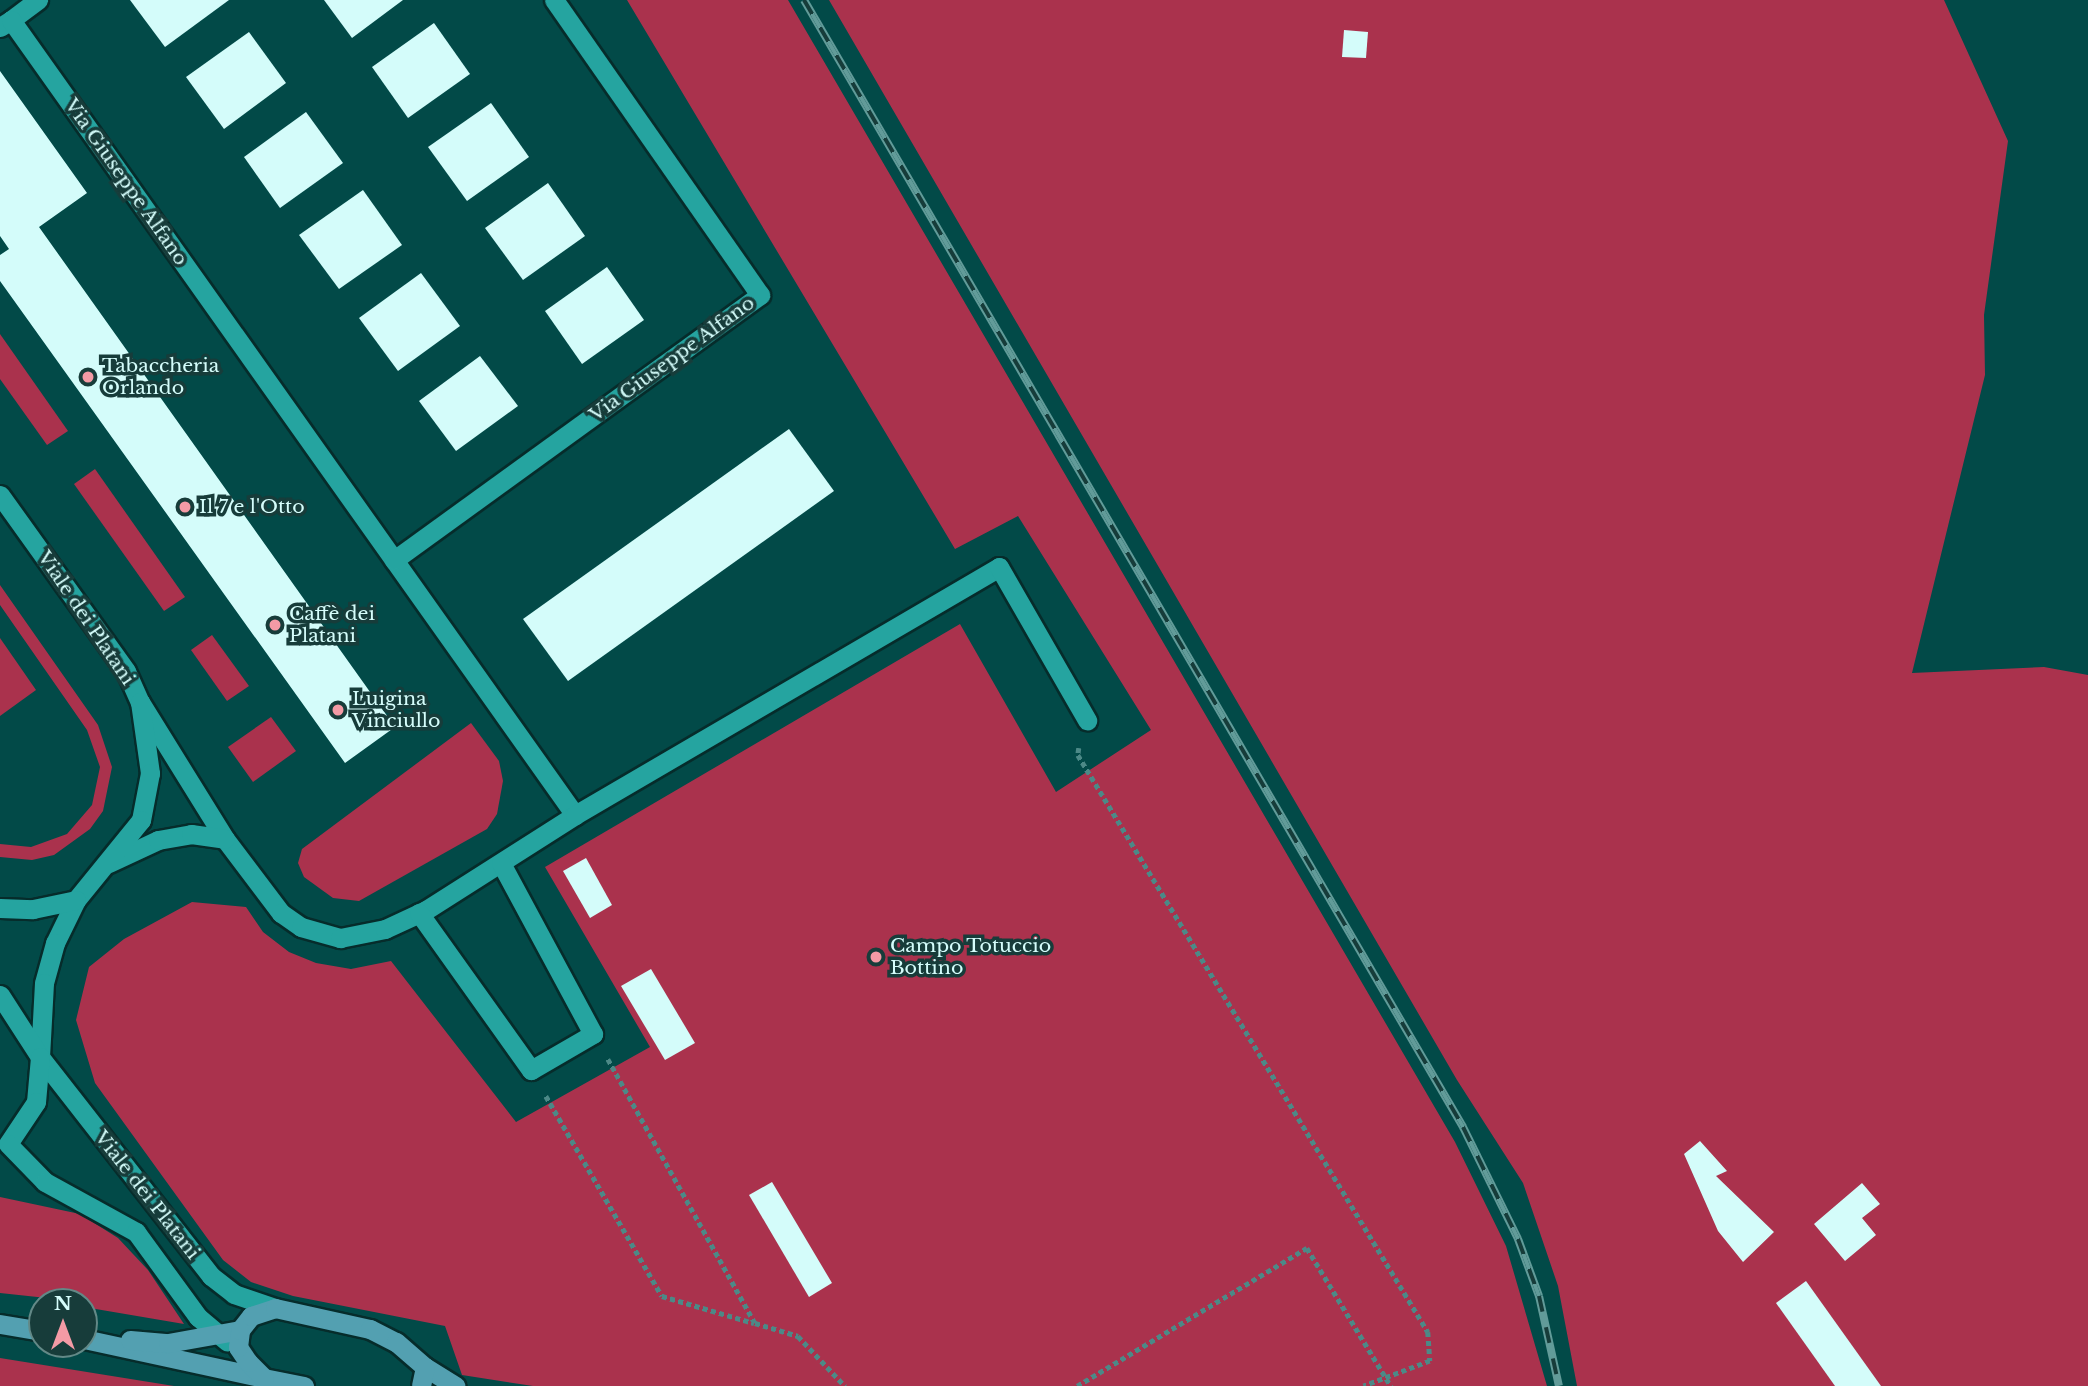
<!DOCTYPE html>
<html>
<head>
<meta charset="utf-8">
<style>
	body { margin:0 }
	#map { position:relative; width:2088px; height:1386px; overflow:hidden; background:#024a48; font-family:"Libre Baskerville",serif }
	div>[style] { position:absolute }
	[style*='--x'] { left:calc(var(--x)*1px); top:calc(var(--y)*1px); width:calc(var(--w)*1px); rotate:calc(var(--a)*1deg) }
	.green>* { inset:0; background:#aa324d }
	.building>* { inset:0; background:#d4fcfa }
	.path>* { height:4.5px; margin-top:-2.25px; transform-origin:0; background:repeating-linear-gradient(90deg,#4c8987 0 5px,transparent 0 8.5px) }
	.roads { filter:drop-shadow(2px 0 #062c2b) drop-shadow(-2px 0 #062c2b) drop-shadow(0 2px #062c2b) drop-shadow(0 -2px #062c2b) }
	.minor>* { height:19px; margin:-9.5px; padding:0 9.5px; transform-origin:9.5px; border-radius:9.5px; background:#25a4a0 }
	.tertiary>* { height:19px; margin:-9.5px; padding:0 9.5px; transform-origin:9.5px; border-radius:9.5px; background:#25a4a0 }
	.secondary>* { height:19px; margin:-9.5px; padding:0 9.5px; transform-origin:9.5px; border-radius:9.5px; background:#53a0b1 }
	.rail>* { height:8px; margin-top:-4px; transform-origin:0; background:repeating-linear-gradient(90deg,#173c3a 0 16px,#629b99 0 32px); box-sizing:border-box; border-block:2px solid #629b99 }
	.dots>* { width:19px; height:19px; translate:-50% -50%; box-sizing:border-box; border:4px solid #173c3a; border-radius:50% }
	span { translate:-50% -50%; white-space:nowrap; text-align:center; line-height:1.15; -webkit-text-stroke:7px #173c3a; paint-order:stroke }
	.street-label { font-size:19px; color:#d5fdfb }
	.poi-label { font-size:19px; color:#d5fdfb }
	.left { translate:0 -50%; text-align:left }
	.north { position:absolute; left:28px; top:1288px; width:70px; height:70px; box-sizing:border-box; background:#173c3a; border:2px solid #638987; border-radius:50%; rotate:0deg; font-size:19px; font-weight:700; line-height:28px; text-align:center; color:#d5fdfb }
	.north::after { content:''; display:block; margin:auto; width:24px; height:32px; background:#f49aa5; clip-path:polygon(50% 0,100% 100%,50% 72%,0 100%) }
</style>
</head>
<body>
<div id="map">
	<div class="green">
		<div style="clip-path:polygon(627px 0,788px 0,1455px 1142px,1506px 1246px,1547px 1386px,533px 1386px,462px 1375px,445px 1326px,293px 1296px,251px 1282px,223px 1260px,95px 1083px,76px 1020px,89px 967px,124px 939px,192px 902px,246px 907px,263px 932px,289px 952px,316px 963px,351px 969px,391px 961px,516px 1122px,650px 1047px,545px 867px,960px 624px,1056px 792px,1151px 730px,1018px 516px,955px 549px)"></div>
		<div style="clip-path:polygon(829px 0,1944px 0,2008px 141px,1984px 315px,1985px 375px,1912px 673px,2044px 667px,2088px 675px,2088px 1386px,1577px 1386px,1558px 1286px,1523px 1183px,1457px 1080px)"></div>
		<div style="clip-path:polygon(0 334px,68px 431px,47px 445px,0 379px)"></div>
		<div style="clip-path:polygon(95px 469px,185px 597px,164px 611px,74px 484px)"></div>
		<div style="clip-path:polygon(0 585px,98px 725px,112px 767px,103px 811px,90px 829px,54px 855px,32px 860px,0 857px,0 844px,31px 847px,67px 834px,92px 805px,100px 767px,87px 730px,0 605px)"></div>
		<div style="clip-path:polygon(212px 635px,249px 686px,227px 701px,191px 650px)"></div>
		<div style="clip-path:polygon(0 638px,36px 690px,0 716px)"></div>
		<div style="clip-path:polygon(271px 717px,296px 751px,253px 782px,228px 747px)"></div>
		<div style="clip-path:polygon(471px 723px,499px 761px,503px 781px,497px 814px,487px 829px,359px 901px,333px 898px,304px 877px,298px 863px,302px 849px)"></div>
		<div style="clip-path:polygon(0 1197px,80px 1214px,118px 1238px,148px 1270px,184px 1324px,84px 1307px,84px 1302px,0 1293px)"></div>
		<div style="clip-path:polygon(0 1358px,174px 1386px,0 1386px)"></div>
	</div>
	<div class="building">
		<div style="clip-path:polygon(130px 0,229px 0,165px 47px)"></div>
		<div style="clip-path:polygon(324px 0,403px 0,352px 38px)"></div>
		<div style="clip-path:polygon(434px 23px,470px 74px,408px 118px,372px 67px)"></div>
		<div style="clip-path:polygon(1344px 30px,1368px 32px,1366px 58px,1342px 57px)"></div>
		<div style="clip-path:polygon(249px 32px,286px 83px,224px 129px,186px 77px)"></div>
		<div style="clip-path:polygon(0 71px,87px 193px,39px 227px,395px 727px,345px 763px,0 281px,0 255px,9px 249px,0 236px)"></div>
		<div style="clip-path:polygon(491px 103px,529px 157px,467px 201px,428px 147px)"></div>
		<div style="clip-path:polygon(306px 112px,343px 163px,280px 208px,244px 157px)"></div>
		<div style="clip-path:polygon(548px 183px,585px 236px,523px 280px,485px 228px)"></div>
		<div style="clip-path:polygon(363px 190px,402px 245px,339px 289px,299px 235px)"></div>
		<div style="clip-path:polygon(607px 267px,644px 320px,582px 364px,545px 311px)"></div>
		<div style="clip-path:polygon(421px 273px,460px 326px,398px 371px,359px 318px)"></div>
		<div style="clip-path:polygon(480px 356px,518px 406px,456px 451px,419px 401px)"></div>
		<div style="clip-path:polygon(789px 429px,834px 491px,568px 681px,523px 619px)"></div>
		<div style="clip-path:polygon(586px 858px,612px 905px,590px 918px,563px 871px)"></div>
		<div style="clip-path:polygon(651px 969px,695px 1043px,665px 1060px,621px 986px)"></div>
		<div style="clip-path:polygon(1700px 1141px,1727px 1171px,1716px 1176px,1774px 1232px,1743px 1262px,1718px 1231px,1684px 1154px)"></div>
		<div style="clip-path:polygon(772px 1182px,832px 1283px,809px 1297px,749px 1195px)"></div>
		<div style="clip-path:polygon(1862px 1183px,1880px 1204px,1862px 1218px,1876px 1235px,1845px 1261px,1814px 1224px)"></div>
		<div style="clip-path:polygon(1806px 1281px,1881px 1386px,1835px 1386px,1776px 1303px)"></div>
	</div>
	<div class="path">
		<div style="--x:1079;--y:748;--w:7;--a:98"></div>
		<div style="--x:1078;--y:755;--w:675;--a:58.76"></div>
		<div style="--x:1428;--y:1332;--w:29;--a:86"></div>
		<div style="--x:1430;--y:1361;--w:71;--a:159.3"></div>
		<div style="--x:608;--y:1059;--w:302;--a:60.9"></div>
		<div style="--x:755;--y:1323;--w:45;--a:16.8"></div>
		<div style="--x:798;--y:1336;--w:69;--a:46.8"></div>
		<div style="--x:546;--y:1096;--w:231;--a:59.9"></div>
		<div style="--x:662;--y:1296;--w:96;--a:16.4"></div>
		<div style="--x:1077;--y:1386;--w:268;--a:-31"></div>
		<div style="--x:1307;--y:1248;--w:162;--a:58.7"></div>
	</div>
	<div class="roads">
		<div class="minor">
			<div style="--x:11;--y:20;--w:34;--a:-37"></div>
			<div style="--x:0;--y:27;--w:13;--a:-32"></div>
			<div style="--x:11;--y:20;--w:975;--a:54.65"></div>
			<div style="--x:394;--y:560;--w:452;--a:-35.9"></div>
			<div style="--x:760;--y:295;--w:360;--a:-124.9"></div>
			<div style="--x:140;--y:702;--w:161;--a:58.2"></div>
			<div style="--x:225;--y:839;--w:93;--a:52.9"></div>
			<div style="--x:281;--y:913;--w:24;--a:35"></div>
			<div style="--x:301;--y:927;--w:41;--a:15.8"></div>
			<div style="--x:340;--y:938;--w:46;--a:-11.3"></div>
			<div style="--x:385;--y:929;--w:45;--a:-24.9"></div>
			<div style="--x:426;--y:910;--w:177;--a:-32.5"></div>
			<div style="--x:575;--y:815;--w:491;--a:-30.3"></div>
			<div style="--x:999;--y:567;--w:177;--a:60.1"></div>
			<div style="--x:109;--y:863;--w:54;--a:-25.1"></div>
			<div style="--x:158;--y:840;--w:34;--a:-10"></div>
			<div style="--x:191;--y:834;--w:34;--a:8"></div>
			<div style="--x:419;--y:913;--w:193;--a:54.5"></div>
			<div style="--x:531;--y:1070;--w:72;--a:-30.1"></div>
			<div style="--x:593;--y:1034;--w:194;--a:-118.3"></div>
		</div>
		<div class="tertiary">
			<div style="--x:0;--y:495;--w:216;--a:54.4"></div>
			<div style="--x:126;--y:671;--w:34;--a:66"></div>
			<div style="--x:140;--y:702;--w:72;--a:82"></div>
			<div style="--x:150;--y:773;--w:48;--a:100.8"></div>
			<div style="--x:141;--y:820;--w:103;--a:129.1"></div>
			<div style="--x:76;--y:900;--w:48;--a:116"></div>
			<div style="--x:55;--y:943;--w:41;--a:105.4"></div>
			<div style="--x:44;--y:983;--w:74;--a:93.1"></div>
			<div style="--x:40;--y:1057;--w:278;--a:52"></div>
			<div style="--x:211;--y:1276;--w:29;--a:38"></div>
			<div style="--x:234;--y:1294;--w:43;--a:18.9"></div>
			<div style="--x:0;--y:908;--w:33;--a:2"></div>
			<div style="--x:33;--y:909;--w:44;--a:-11.8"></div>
			<div style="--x:0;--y:995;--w:74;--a:57.2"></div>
			<div style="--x:40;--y:1057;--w:45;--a:95.1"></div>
			<div style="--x:36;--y:1102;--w:50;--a:123.7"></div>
			<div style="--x:8;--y:1144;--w:53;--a:45.8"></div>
			<div style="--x:45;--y:1182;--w:104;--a:28.8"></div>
			<div style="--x:136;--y:1232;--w:105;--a:53.9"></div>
			<div style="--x:198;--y:1317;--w:38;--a:40"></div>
		</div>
		<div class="secondary">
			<div style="--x:0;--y:1324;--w:43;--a:9.5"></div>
			<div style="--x:84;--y:1339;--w:184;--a:12.2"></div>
			<div style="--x:130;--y:1340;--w:38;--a:5"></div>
			<div style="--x:168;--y:1343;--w:73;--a:-10.2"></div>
			<div style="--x:425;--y:1367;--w:36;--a:32"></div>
			<div style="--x:304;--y:1386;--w:41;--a:-168.7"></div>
			<div style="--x:264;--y:1378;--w:23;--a:-135"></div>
			<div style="--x:248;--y:1362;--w:18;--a:-124"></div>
			<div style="--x:238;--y:1347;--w:17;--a:-83"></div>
			<div style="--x:240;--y:1330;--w:18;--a:-52"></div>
			<div style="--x:251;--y:1316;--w:25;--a:-18"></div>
			<div style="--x:275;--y:1308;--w:97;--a:12.5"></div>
			<div style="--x:370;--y:1329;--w:29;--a:27"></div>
			<div style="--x:396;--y:1342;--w:38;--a:41"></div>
			<div style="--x:425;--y:1367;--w:19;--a:102"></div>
		</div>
	</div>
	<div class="rail">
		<div style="--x:804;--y:0;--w:1306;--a:59.68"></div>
		<div style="--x:1463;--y:1127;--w:125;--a:63.8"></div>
		<div style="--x:1518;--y:1239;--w:61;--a:69.8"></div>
		<div style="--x:1539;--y:1296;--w:92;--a:77.5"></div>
	</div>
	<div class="dots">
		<div style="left:88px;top:377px;background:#f49aa5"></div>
		<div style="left:185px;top:507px;background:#f49aa5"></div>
		<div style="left:275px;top:625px;background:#f49aa5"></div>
		<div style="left:338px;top:710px;background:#f49aa5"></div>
		<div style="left:876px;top:957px;background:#f49aa5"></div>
	</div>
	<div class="street-label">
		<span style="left:126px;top:182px;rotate:55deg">Via Giuseppe Alfano</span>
		<span style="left:672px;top:359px;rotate:-36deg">Via Giuseppe Alfano</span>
		<span style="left:86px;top:618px;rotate:56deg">Viale dei Platani</span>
		<span style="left:147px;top:1195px;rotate:52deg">Viale dei Platani</span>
	</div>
	<div class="poi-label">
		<span class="left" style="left:102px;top:377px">Tabaccheria<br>Orlando</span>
		<span class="left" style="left:199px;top:507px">Il 7 e l'Otto</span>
		<span class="left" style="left:289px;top:625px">Caffè dei<br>Platani</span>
		<span class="left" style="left:352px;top:710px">Luigina<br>Vinciullo</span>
		<span class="left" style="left:890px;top:957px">Campo Totuccio<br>Bottino</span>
	</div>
	<div class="north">N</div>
</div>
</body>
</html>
